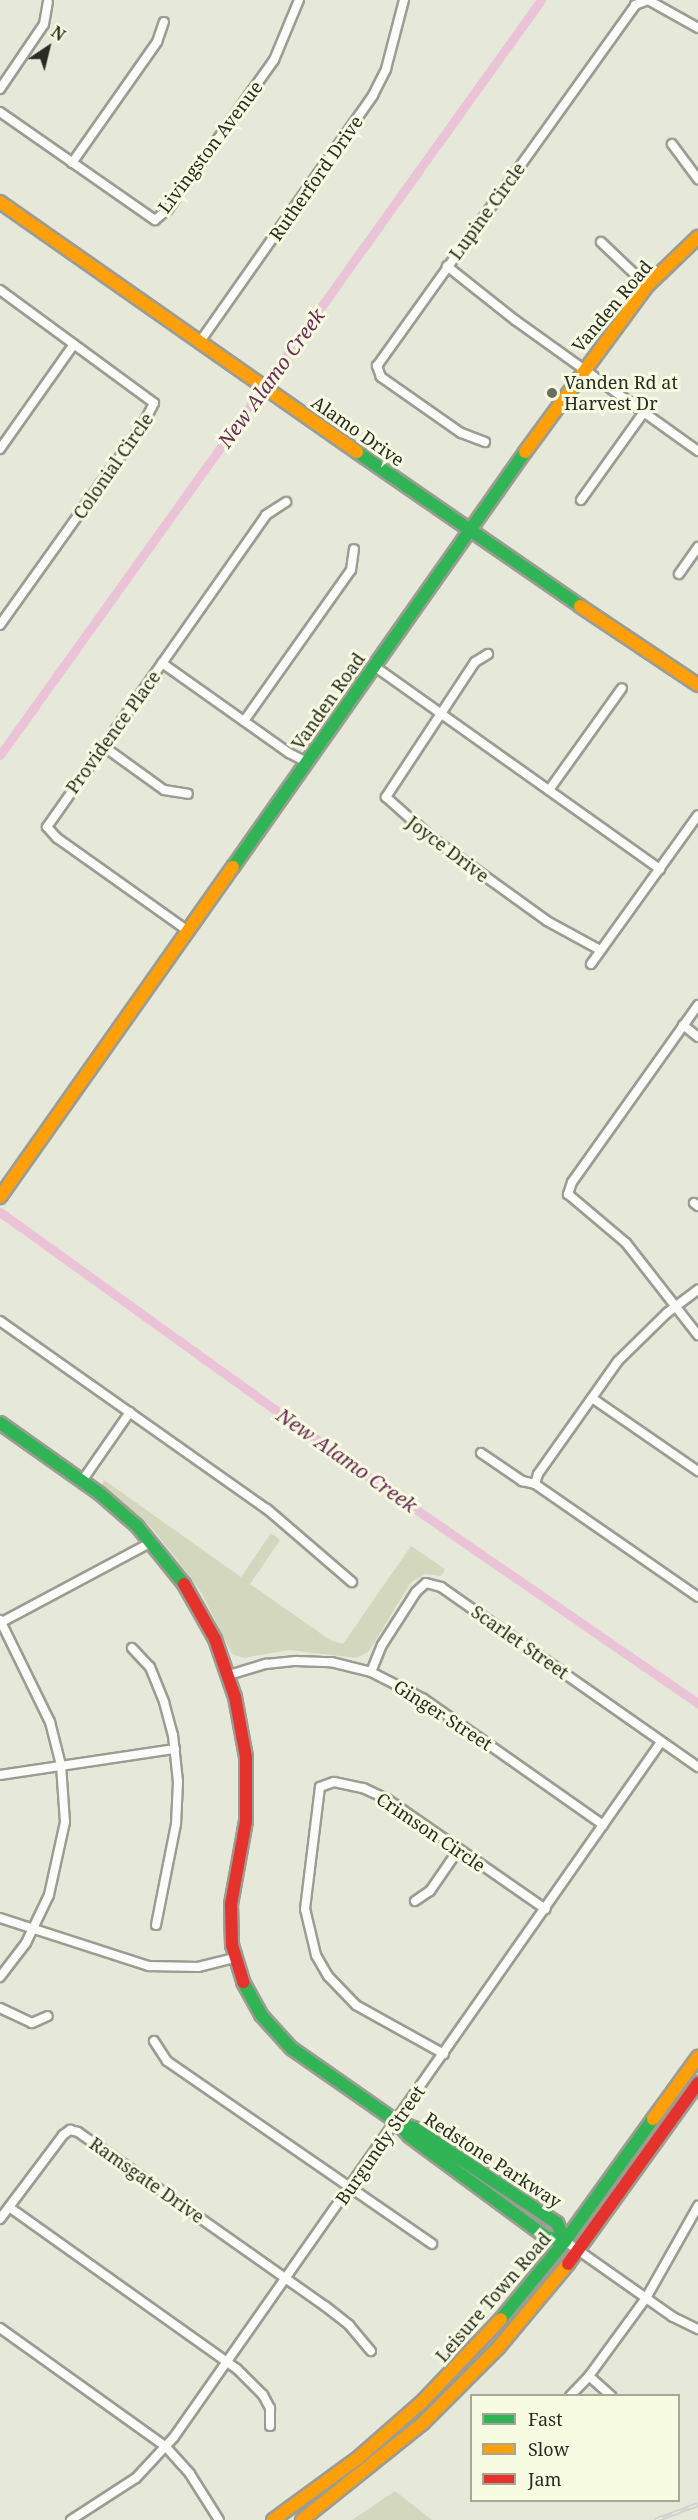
<!DOCTYPE html>
<html>
<head>
<meta charset="utf-8">
<style>
	body { margin:0 }
	#map { position:relative; width:698px; height:2520px; overflow:hidden; background:#e6e8da; font-family:"Noto Serif",serif }
	div>[style] { position:absolute }
	[style*='--x'] { left:calc(var(--x)*1px); top:calc(var(--y)*1px); width:calc(var(--w)*1px); rotate:calc(var(--a)*1deg) }
	.green>* { inset:0; background:#d3d7bd }
	.canal>* { height:9px; margin:-4.5px; padding:0 4.5px; transform-origin:4.5px; border-radius:4.5px; background:#ebc3d6 }
	.roads { filter:drop-shadow(2px 0 #9b9d92) drop-shadow(-2px 0 #9b9d92) drop-shadow(0 2px #9b9d92) drop-shadow(0 -2px #9b9d92) }
	.street>* { height:8px; margin:-4px; padding:0 4px; transform-origin:4px; border-radius:4px; background:#fbfcf9 }
	.fast>* { height:12px; margin:-6px; padding:0 6px; transform-origin:6px; border-radius:6px; background:#30b455 }
	.slow>* { height:12px; margin:-6px; padding:0 6px; transform-origin:6px; border-radius:6px; background:#ff9f0a }
	.jam>* { height:12px; margin:-6px; padding:0 6px; transform-origin:6px; border-radius:6px; background:#e5322d }
	.rail>* { height:5px; margin-top:-2.5px; transform-origin:0; background:repeating-linear-gradient(90deg,#f7fbe1 0 9px,#d2d2ce 0 18px); box-sizing:border-box; border-block:2px solid #d2d2ce }
	.dots>* { width:16px; height:16px; translate:-50% -50%; box-sizing:border-box; border:3px solid #f7fbe1; border-radius:50% }
	span { translate:-50% -50%; white-space:nowrap; text-align:center; line-height:1.15; -webkit-text-stroke:6px #f7fbe1; paint-order:stroke }
	.street-label { font-size:18px; color:#2a2c22 }
	.poi-label { font-size:18px; color:#2a2c22 }
	.left { translate:0 -50%; text-align:left }
	.water-label { font-size:20px; color:#6f2c57; font-style:italic }
	.legend { position:absolute; left:470px; top:2394px; width:210px; height:108px; box-sizing:border-box; background:#f7fbe1; border:2px solid #a5a895; margin:0; padding:8px 10px; list-style:none; font-size:18px; color:#2a2c22 }
	.legend li { display:flex; align-items:center; gap:12px; height:30px }
	.legend b { width:30px; border:2px solid #a5a895 }
	.north { position:absolute; left:18px; top:18px; width:60px; height:60px; -webkit-text-stroke:4px #f7fbe1; paint-order:stroke; rotate:35deg; font-size:16px; font-weight:700; line-height:24px; text-align:center; color:#2a2c22 }
	.north::after { content:''; display:block; margin:auto; width:21px; height:27px; background:#2a2c22; clip-path:polygon(50% 0,100% 100%,50% 72%,0 100%) }
</style>
</head>
<body>
<div id="map">
	<div class="green">
		<div style="clip-path:polygon(104px 1480px,241px 1577px,271px 1533px,280px 1540px,250px 1584px,330px 1640px,343px 1644px,411px 1546px,445px 1569px,441px 1576px,425px 1574px,411px 1582px,369px 1651px,357px 1658px,289px 1650px,243px 1658px,232px 1654px,201px 1592px,178px 1561px,150px 1526px,102px 1486px)"></div>
		<div style="clip-path:polygon(395px 2491px,432px 2520px,352px 2520px)"></div>
	</div>
	<div class="canal">
		<div style="--x:0;--y:755;--w:929;--a:-54.38"></div>
		<div style="--x:0;--y:1212;--w:467;--a:35.7"></div>
		<div style="--x:379;--y:1484;--w:387;--a:34.5"></div>
	</div>
	<div class="roads">
		<div class="street">
			<div style="--x:0;--y:89;--w:78;--a:-55.9"></div>
			<div style="--x:44;--y:24;--w:22;--a:-80"></div>
			<div style="--x:0;--y:112;--w:189;--a:34.9"></div>
			<div style="--x:155;--y:220;--w:17;--a:-40"></div>
			<div style="--x:168;--y:209;--w:183;--a:-54.6"></div>
			<div style="--x:274;--y:60;--w:65;--a:-67.4"></div>
			<div style="--x:672;--y:144;--w:44;--a:53.4"></div>
			<div style="--x:72;--y:163;--w:148;--a:-54.9"></div>
			<div style="--x:157;--y:42;--w:21;--a:-71"></div>
			<div style="--x:601;--y:242;--w:64;--a:43.7"></div>
			<div style="--x:447;--y:266;--w:87;--a:38.5"></div>
			<div style="--x:515;--y:320;--w:225;--a:35.6"></div>
			<div style="--x:0;--y:290;--w:191;--a:36.3"></div>
			<div style="--x:154;--y:403;--w:22;--a:117"></div>
			<div style="--x:144;--y:423;--w:248;--a:125.5"></div>
			<div style="--x:199;--y:343;--w:303;--a:-54.9"></div>
			<div style="--x:373;--y:95;--w:29;--a:-63"></div>
			<div style="--x:386;--y:69;--w:71;--a:-75.4"></div>
			<div style="--x:485;--y:442;--w:26;--a:-159"></div>
			<div style="--x:461;--y:433;--w:98;--a:-145"></div>
			<div style="--x:381;--y:377;--w:12;--a:-110"></div>
			<div style="--x:377;--y:366;--w:444;--a:-54.4"></div>
			<div style="--x:635;--y:5;--w:14;--a:-21"></div>
			<div style="--x:648;--y:0;--w:57;--a:29.2"></div>
			<div style="--x:0;--y:449;--w:128;--a:-54.8"></div>
			<div style="--x:581;--y:500;--w:108;--a:-54.4"></div>
			<div style="--x:679;--y:574;--w:33;--a:-55"></div>
			<div style="--x:488;--y:654;--w:15;--a:148"></div>
			<div style="--x:475;--y:662;--w:162;--a:123.4"></div>
			<div style="--x:386;--y:797;--w:62;--a:41.7"></div>
			<div style="--x:432;--y:838;--w:142;--a:35.8"></div>
			<div style="--x:547;--y:921;--w:60;--a:28.7"></div>
			<div style="--x:162;--y:663;--w:156;--a:35.3"></div>
			<div style="--x:289;--y:753;--w:20;--a:27"></div>
			<div style="--x:374;--y:666;--w:351;--a:35.4"></div>
			<div style="--x:244;--y:721;--w:185;--a:-54.7"></div>
			<div style="--x:351;--y:570;--w:21;--a:-82"></div>
			<div style="--x:103;--y:746;--w:75;--a:35.8"></div>
			<div style="--x:164;--y:790;--w:24;--a:9"></div>
			<div style="--x:549;--y:790;--w:125;--a:-54.4"></div>
			<div style="--x:188;--y:931;--w:161;--a:-144.6"></div>
			<div style="--x:57;--y:838;--w:15;--a:-132"></div>
			<div style="--x:47;--y:827;--w:381;--a:-54.9"></div>
			<div style="--x:266;--y:515;--w:24;--a:-33"></div>
			<div style="--x:591;--y:964;--w:183;--a:-54.3"></div>
			<div style="--x:698;--y:1005;--w:217;--a:125.4"></div>
			<div style="--x:572;--y:1182;--w:13;--a:108"></div>
			<div style="--x:568;--y:1194;--w:76;--a:40.2"></div>
			<div style="--x:626;--y:1243;--w:117;--a:52"></div>
			<div style="--x:683;--y:1025;--w:19;--a:39"></div>
			<div style="--x:694;--y:1203;--w:5;--a:37"></div>
			<div style="--x:0;--y:1321;--w:327;--a:35.2"></div>
			<div style="--x:267;--y:1509;--w:112;--a:40.7"></div>
			<div style="--x:592;--y:1398;--w:129;--a:34.6"></div>
			<div style="--x:481;--y:1453;--w:50;--a:34.3"></div>
			<div style="--x:522;--y:1481;--w:13;--a:13"></div>
			<div style="--x:535;--y:1484;--w:198;--a:34.7"></div>
			<div style="--x:82;--y:1481;--w:84;--a:-55.2"></div>
			<div style="--x:535;--y:1484;--w:10;--a:-73"></div>
			<div style="--x:538;--y:1474;--w:138;--a:-54.7"></div>
			<div style="--x:618;--y:1361;--w:69;--a:-44.4"></div>
			<div style="--x:667;--y:1313;--w:39;--a:-37"></div>
			<div style="--x:0;--y:1620;--w:114;--a:63.9"></div>
			<div style="--x:50;--y:1722;--w:44;--a:75.7"></div>
			<div style="--x:61;--y:1765;--w:57;--a:86"></div>
			<div style="--x:65;--y:1822;--w:75;--a:102.4"></div>
			<div style="--x:49;--y:1895;--w:53;--a:115.6"></div>
			<div style="--x:26;--y:1943;--w:43;--a:127.4"></div>
			<div style="--x:0;--y:1623;--w:172;--a:-28.1"></div>
			<div style="--x:132;--y:1648;--w:26;--a:47"></div>
			<div style="--x:150;--y:1667;--w:38;--a:68"></div>
			<div style="--x:164;--y:1702;--w:34;--a:75"></div>
			<div style="--x:173;--y:1735;--w:47;--a:83.9"></div>
			<div style="--x:178;--y:1782;--w:42;--a:92.7"></div>
			<div style="--x:176;--y:1824;--w:103;--a:101.2"></div>
			<div style="--x:371;--y:1672;--w:29;--a:-68"></div>
			<div style="--x:382;--y:1645;--w:63;--a:-57.3"></div>
			<div style="--x:416;--y:1592;--w:13;--a:-42"></div>
			<div style="--x:426;--y:1583;--w:16;--a:15"></div>
			<div style="--x:441;--y:1587;--w:314;--a:35"></div>
			<div style="--x:229;--y:1675;--w:39;--a:-17"></div>
			<div style="--x:266;--y:1664;--w:30;--a:-6"></div>
			<div style="--x:296;--y:1661;--w:35;--a:2"></div>
			<div style="--x:331;--y:1662;--w:41;--a:14"></div>
			<div style="--x:371;--y:1672;--w:59;--a:27"></div>
			<div style="--x:424;--y:1699;--w:219;--a:35.1"></div>
			<div style="--x:0;--y:1775;--w:177;--a:-8.5"></div>
			<div style="--x:415;--y:1901;--w:18;--a:-34"></div>
			<div style="--x:430;--y:1891;--w:51;--a:-55.4"></div>
			<div style="--x:0;--y:1918;--w:157;--a:17.9"></div>
			<div style="--x:149;--y:1966;--w:49;--a:1.2"></div>
			<div style="--x:198;--y:1967;--w:38;--a:-14"></div>
			<div style="--x:0;--y:2008;--w:35;--a:25"></div>
			<div style="--x:32;--y:2023;--w:17;--a:-24"></div>
			<div style="--x:154;--y:2041;--w:24;--a:57"></div>
			<div style="--x:167;--y:2061;--w:322;--a:34.6"></div>
			<div style="--x:444;--y:2054;--w:101;--a:-150.9"></div>
			<div style="--x:356;--y:2005;--w:40;--a:-134"></div>
			<div style="--x:328;--y:1976;--w:24;--a:-120"></div>
			<div style="--x:316;--y:1955;--w:47;--a:-103.4"></div>
			<div style="--x:305;--y:1909;--w:123;--a:-83"></div>
			<div style="--x:320;--y:1787;--w:15;--a:-20"></div>
			<div style="--x:334;--y:1782;--w:30;--a:12"></div>
			<div style="--x:363;--y:1788;--w:26;--a:25"></div>
			<div style="--x:387;--y:1799;--w:193;--a:34.8"></div>
			<div style="--x:9;--y:2207;--w:280;--a:35.4"></div>
			<div style="--x:237;--y:2369;--w:37;--a:45"></div>
			<div style="--x:263;--y:2395;--w:15;--a:62"></div>
			<div style="--x:270;--y:2408;--w:18;--a:90"></div>
			<div style="--x:0;--y:2219;--w:105;--a:-53.1"></div>
			<div style="--x:63;--y:2135;--w:9;--a:-36"></div>
			<div style="--x:70;--y:2130;--w:8;--a:14"></div>
			<div style="--x:78;--y:2132;--w:302;--a:35.2"></div>
			<div style="--x:325;--y:2306;--w:31;--a:38"></div>
			<div style="--x:349;--y:2325;--w:34;--a:50"></div>
			<div style="--x:565;--y:2241;--w:132;--a:35.1"></div>
			<div style="--x:673;--y:2317;--w:28;--a:26"></div>
			<div style="--x:0;--y:2328;--w:204;--a:35.6"></div>
			<div style="--x:166;--y:2447;--w:36;--a:48"></div>
			<div style="--x:190;--y:2474;--w:54;--a:57.8"></div>
			<div style="--x:589;--y:2376;--w:30;--a:42"></div>
			<div style="--x:570;--y:2396;--w:28;--a:-46"></div>
			<div style="--x:589;--y:2376;--w:97;--a:-53.8"></div>
			<div style="--x:646;--y:2298;--w:106;--a:-60.5"></div>
			<div style="--x:71;--y:2520;--w:77;--a:-32.9"></div>
			<div style="--x:136;--y:2478;--w:56;--a:-47.2"></div>
			<div style="--x:174;--y:2437;--w:849;--a:-54.98"></div>
		</div>
		<div class="fast">
			<div style="--x:357;--y:452;--w:271;--a:34.6"></div>
			<div style="--x:233;--y:867;--w:507;--a:-54.87"></div>
			<div style="--x:0;--y:1423;--w:121;--a:35.3"></div>
			<div style="--x:99;--y:1493;--w:50;--a:41"></div>
			<div style="--x:137;--y:1526;--w:75;--a:51"></div>
			<div style="--x:243;--y:1982;--w:38;--a:61"></div>
			<div style="--x:261;--y:2015;--w:45;--a:47.7"></div>
			<div style="--x:291;--y:2048;--w:129;--a:34.9"></div>
			<div style="--x:397;--y:2122;--w:18;--a:49"></div>
			<div style="--x:409;--y:2136;--w:170;--a:36.4"></div>
			<div style="--x:546;--y:2237;--w:19;--a:12"></div>
			<div style="--x:398;--y:2122;--w:17;--a:21"></div>
			<div style="--x:414;--y:2128;--w:172;--a:33.6"></div>
			<div style="--x:557;--y:2223;--w:20;--a:66"></div>
			<div style="--x:501;--y:2319;--w:101;--a:-50.6"></div>
			<div style="--x:565;--y:2241;--w:150;--a:-54.2"></div>
		</div>
		<div class="slow">
			<div style="--x:0;--y:202;--w:436;--a:35"></div>
			<div style="--x:525;--y:452;--w:206;--a:-53.7"></div>
			<div style="--x:647;--y:286;--w:71;--a:-43.9"></div>
			<div style="--x:580;--y:606;--w:142;--a:33.8"></div>
			<div style="--x:0;--y:1197;--w:404;--a:-54.8"></div>
			<div style="--x:653;--y:2119;--w:77;--a:-54"></div>
			<div style="--x:273;--y:2520;--w:105;--a:-36.1"></div>
			<div style="--x:358;--y:2458;--w:86;--a:-41.2"></div>
			<div style="--x:423;--y:2401;--w:113;--a:-46.4"></div>
			<div style="--x:302;--y:2520;--w:155;--a:-38.7"></div>
			<div style="--x:423;--y:2423;--w:106;--a:-45"></div>
			<div style="--x:498;--y:2348;--w:109;--a:-50.2"></div>
		</div>
		<div class="jam">
			<div style="--x:184;--y:1584;--w:63;--a:60.6"></div>
			<div style="--x:215;--y:1639;--w:61;--a:71"></div>
			<div style="--x:235;--y:1697;--w:61;--a:79.6"></div>
			<div style="--x:246;--y:1757;--w:64;--a:90"></div>
			<div style="--x:246;--y:1821;--w:84;--a:100.2"></div>
			<div style="--x:231;--y:1904;--w:41;--a:88.6"></div>
			<div style="--x:232;--y:1945;--w:39;--a:73"></div>
			<div style="--x:568;--y:2264;--w:223;--a:-54.3"></div>
		</div>
	</div>
	<div class="rail">
		<div style="--x:655;--y:2520;--w:46;--a:-20.4"></div>
	</div>
	<div class="dots">
		<div style="left:552px;top:393px;background:#6c6e62"></div>
	</div>
	<div class="street-label">
		<span style="left:210px;top:147px;rotate:-53deg">Livingston Avenue</span>
		<span style="left:316px;top:178px;rotate:-55deg">Rutherford Drive</span>
		<span style="left:487px;top:211px;rotate:-54deg">Lupine Circle</span>
		<span style="left:612px;top:306px;rotate:-50deg">Vanden Road</span>
		<span style="left:358px;top:431px;rotate:35deg">Alamo Drive</span>
		<span style="left:113px;top:466px;rotate:-55deg">Colonial Circle</span>
		<span style="left:328px;top:701px;rotate:-55deg">Vanden Road</span>
		<span style="left:113px;top:732px;rotate:-54deg">Providence Place</span>
		<span style="left:448px;top:849px;rotate:37deg">Joyce Drive</span>
		<span style="left:520px;top:1642px;rotate:35deg">Scarlet Street</span>
		<span style="left:443px;top:1715px;rotate:33deg">Ginger Street</span>
		<span style="left:431px;top:1832px;rotate:34deg">Crimson Circle</span>
		<span style="left:380px;top:2145px;rotate:-55deg">Burgundy Street</span>
		<span style="left:493px;top:2160px;rotate:33deg">Redstone Parkway</span>
		<span style="left:147px;top:2180px;rotate:35deg">Ramsgate Drive</span>
		<span style="left:493px;top:2297px;rotate:-49deg">Leisure Town Road</span>
	</div>
	<div class="poi-label">
		<span class="left" style="left:564px;top:393px">Vanden Rd at<br>Harvest Dr</span>
	</div>
	<div class="water-label">
		<span style="left:271px;top:378px;rotate:-54deg">New Alamo Creek</span>
		<span style="left:347px;top:1460px;rotate:35deg">New Alamo Creek</span>
	</div>
	<ul class="legend">
	<li><b style="height:8px;background:#30b455"></b>Fast</li>
	<li><b style="height:8px;background:#ff9f0a"></b>Slow</li>
	<li><b style="height:8px;background:#e5322d"></b>Jam</li>
	</ul>
	<div class="north">N</div>
</div>
</body>
</html>
